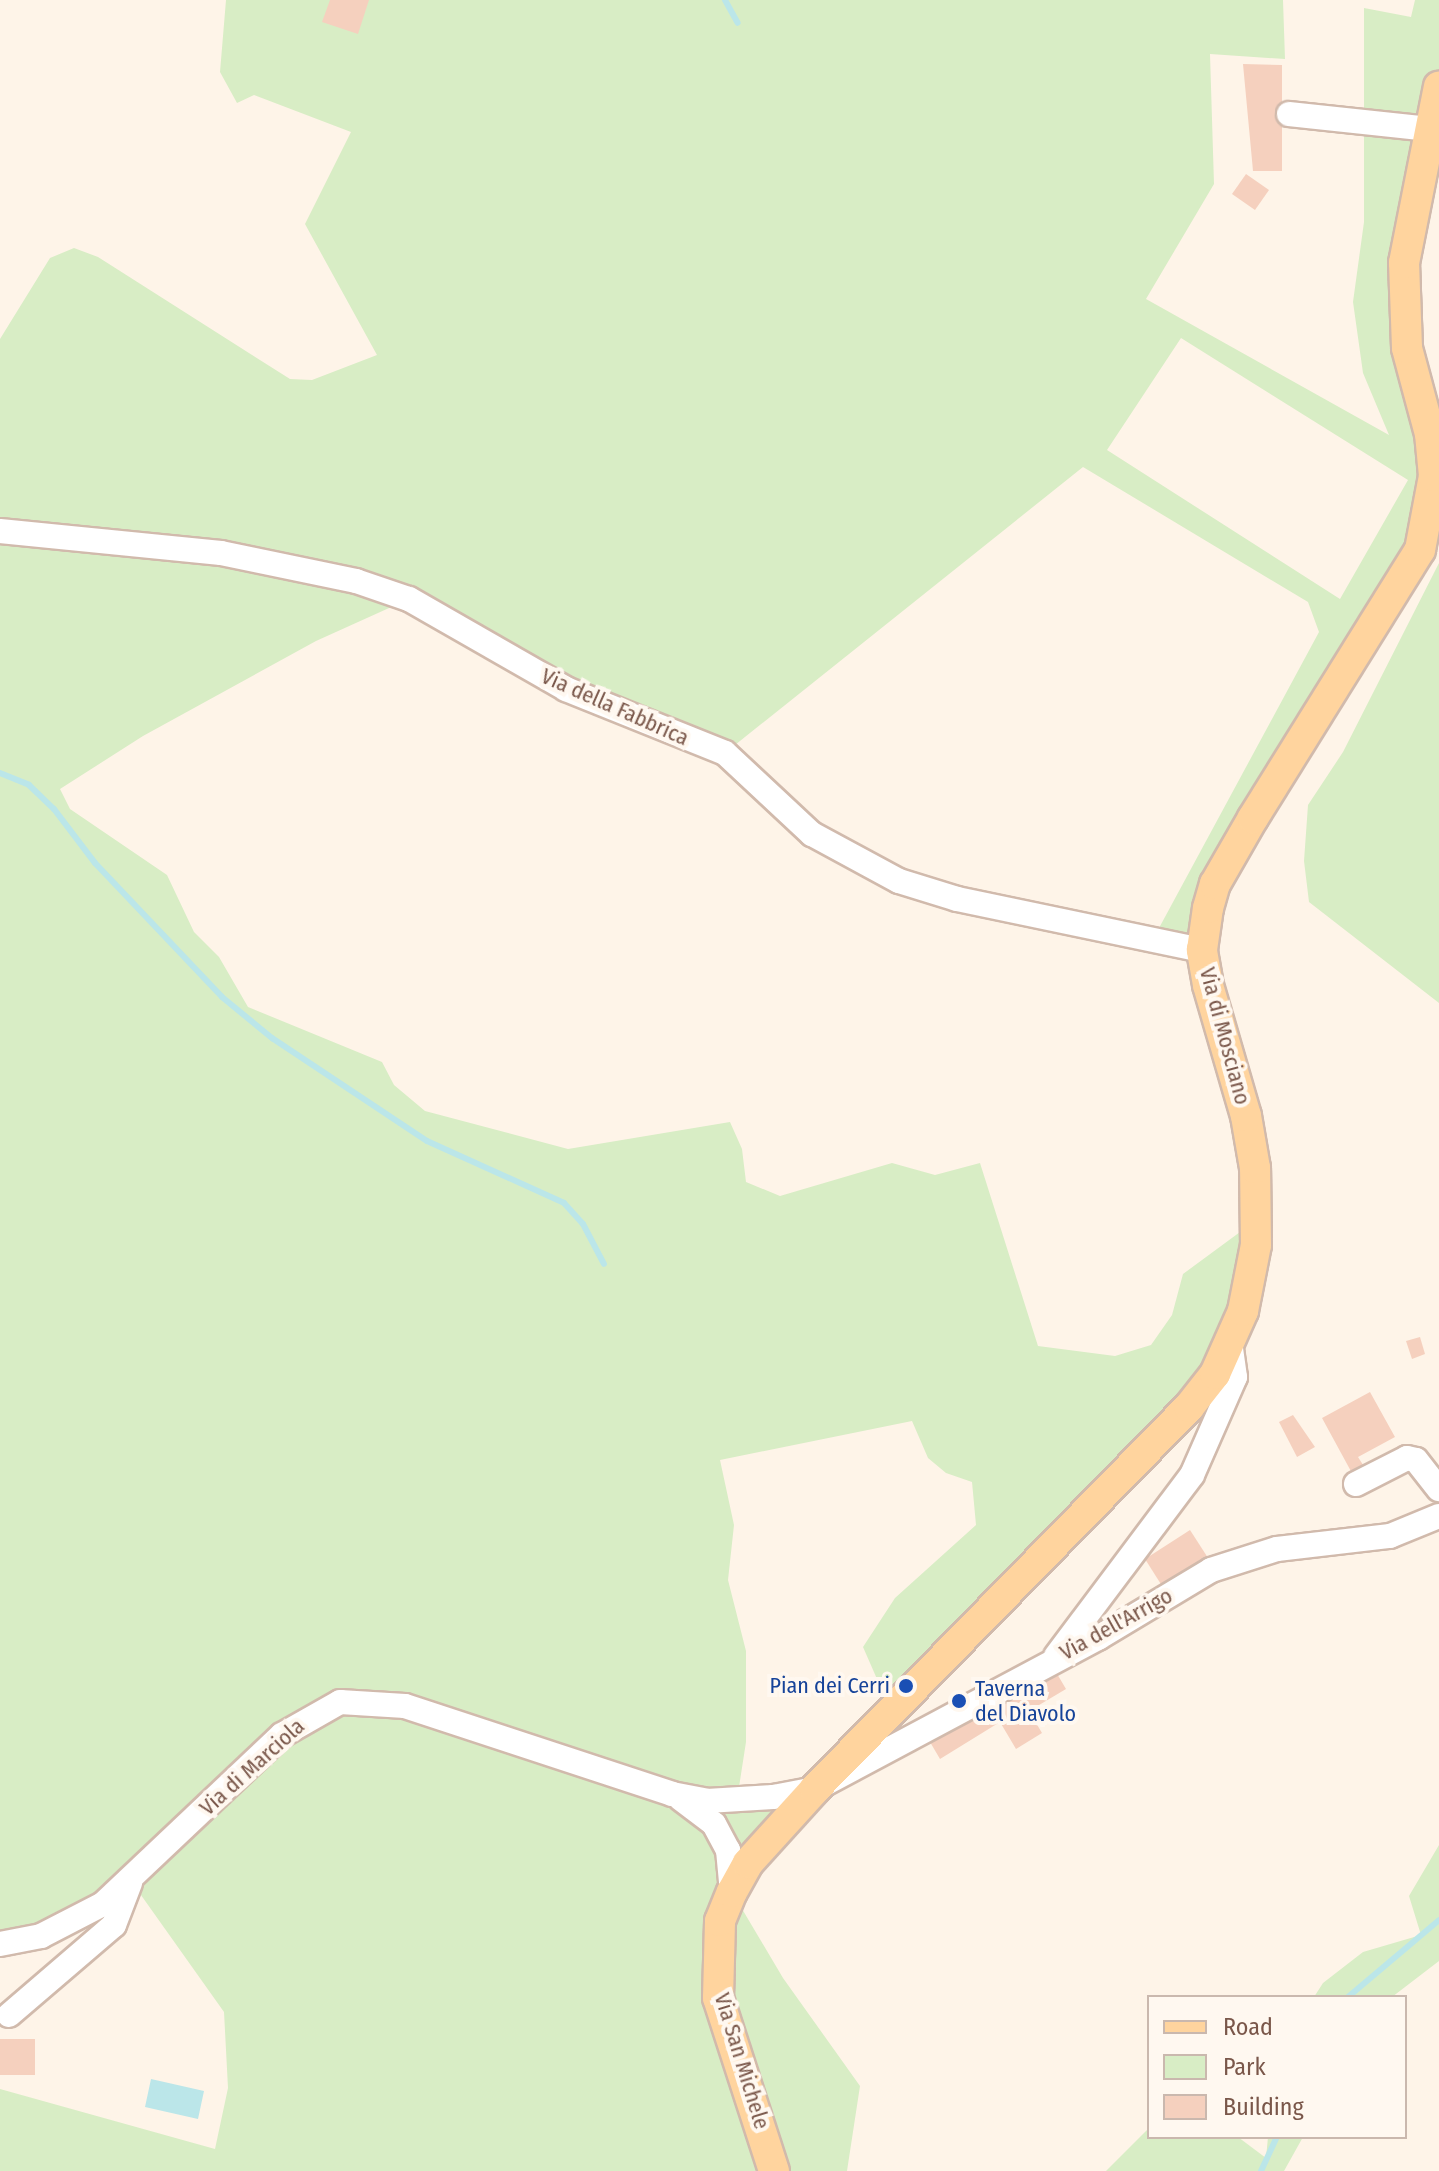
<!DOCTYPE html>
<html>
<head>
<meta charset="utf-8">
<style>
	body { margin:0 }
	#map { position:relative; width:1439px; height:2171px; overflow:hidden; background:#fef4e8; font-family:"Fira Sans Condensed",sans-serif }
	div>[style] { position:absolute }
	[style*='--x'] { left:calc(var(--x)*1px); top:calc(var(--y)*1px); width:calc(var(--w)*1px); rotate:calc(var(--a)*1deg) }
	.green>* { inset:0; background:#d8edc5 }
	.water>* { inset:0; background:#bbe6e9 }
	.stream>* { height:6px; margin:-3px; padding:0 3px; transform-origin:3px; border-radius:3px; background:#bbe6e9 }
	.building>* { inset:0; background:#f5d0be }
	.roads { filter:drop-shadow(2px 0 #d1baac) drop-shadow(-2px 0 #d1baac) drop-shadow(0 2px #d1baac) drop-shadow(0 -2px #d1baac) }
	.minor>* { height:24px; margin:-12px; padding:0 12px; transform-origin:12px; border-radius:12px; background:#fff }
	.major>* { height:30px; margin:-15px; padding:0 15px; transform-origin:15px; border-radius:15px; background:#ffd49e }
	.dots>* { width:22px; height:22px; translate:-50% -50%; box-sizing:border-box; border:4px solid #fff8f0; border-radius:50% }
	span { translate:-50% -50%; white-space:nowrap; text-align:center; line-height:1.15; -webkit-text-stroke:8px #fff8f0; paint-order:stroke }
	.street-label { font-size:22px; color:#7a574a }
	.transit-label { font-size:22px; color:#164399 }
	.right { translate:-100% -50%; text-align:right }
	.left { translate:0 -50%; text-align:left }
	.legend { position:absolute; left:1147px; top:1995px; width:260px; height:144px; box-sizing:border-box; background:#fff8f0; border:2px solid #cab8ae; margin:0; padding:10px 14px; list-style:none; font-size:24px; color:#7a574a }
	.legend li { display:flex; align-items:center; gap:16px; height:40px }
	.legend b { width:40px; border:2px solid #cab8ae }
</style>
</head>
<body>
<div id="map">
	<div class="green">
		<div style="clip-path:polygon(evenodd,226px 0,1283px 0,1285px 59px,1210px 54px,1214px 184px,1146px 299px,1389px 435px,1363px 373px,1353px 302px,1364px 222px,1364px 8px,1411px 17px,1415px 0,1439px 0,1439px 86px,1404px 263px,1431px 511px,1253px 818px,1202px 950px,1152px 941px,1319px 632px,1308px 602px,1083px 467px,725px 753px,409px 599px,316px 641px,143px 736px,60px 789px,70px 809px,167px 875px,194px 932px,219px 957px,248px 1007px,382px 1062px,394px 1085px,425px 1111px,568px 1149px,730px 1122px,742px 1149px,746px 1182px,780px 1196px,892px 1163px,935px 1175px,980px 1163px,1038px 1346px,1115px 1356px,1151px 1345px,1172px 1315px,1183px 1274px,1255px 1221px,1230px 1341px,891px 1711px,863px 1647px,895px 1598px,976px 1525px,972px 1482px,946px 1473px,928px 1458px,912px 1421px,720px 1460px,734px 1525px,728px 1580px,746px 1651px,746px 1742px,737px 1800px,815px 1789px,732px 1892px,783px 1978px,860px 2086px,847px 2171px,0 2171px,0 2089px,215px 2149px,228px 2088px,224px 2012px,131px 1881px,0 1944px,0 339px,50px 258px,74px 248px,98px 257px,290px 379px,312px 380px,377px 355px,305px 224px,351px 132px,254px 95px,237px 103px,220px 72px,226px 0,1181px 338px,1408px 480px,1340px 599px,1107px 450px,1181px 338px)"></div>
		<div style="clip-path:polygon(1439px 563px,1439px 1003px,1309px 902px,1304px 861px,1308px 805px,1343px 752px)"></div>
		<div style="clip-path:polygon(1439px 1845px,1439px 1961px,1392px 1997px,1314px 1997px,1323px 1983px,1363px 1952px,1421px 1935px,1409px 1896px)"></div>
		<div style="clip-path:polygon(1149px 2128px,1149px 2137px,1238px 2137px,1266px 2158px,1268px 2137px,1303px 2137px,1284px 2171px,1106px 2171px)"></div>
	</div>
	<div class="water">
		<div style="clip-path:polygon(151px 2079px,204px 2091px,198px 2119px,145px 2107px)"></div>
	</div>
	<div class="stream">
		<div style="--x:725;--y:0;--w:26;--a:61"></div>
		<div style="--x:0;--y:773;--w:31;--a:22"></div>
		<div style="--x:29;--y:785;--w:35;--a:44"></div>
		<div style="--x:54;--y:809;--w:68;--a:52.8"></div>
		<div style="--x:95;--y:863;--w:185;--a:46.5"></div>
		<div style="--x:222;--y:997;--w:65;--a:39.4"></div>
		<div style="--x:272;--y:1038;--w:186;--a:33.6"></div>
		<div style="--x:427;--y:1141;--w:150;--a:24.3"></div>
		<div style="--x:564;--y:1203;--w:28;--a:48"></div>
		<div style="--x:583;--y:1224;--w:45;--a:62.3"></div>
		<div style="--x:1348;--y:1997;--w:119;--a:-40.2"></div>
		<div style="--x:1261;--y:2171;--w:38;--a:-65"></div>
	</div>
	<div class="building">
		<div style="clip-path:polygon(330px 0,369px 0,358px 34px,322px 22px)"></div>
		<div style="clip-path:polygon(1243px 64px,1282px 65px,1282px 171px,1253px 171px)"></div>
		<div style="clip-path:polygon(1246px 174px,1269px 190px,1255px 210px,1232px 194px)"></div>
		<div style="clip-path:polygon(1420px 1337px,1425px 1354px,1412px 1359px,1406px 1341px)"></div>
		<div style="clip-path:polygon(1370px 1392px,1395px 1437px,1358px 1457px,1365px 1468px,1353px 1475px,1322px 1418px)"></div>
		<div style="clip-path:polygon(1293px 1415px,1315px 1447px,1297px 1457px,1279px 1422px)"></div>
		<div style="clip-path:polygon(1190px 1530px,1210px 1561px,1164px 1589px,1145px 1559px)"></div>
		<div style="clip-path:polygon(1053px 1667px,1066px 1689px,1029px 1711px,1042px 1733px,1016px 1749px,1000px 1722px,940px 1759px,930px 1742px)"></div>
		<div style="clip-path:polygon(0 2039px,35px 2039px,35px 2075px,0 2075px)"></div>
	</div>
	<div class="roads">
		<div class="minor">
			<div style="--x:1289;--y:114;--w:141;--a:6.1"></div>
			<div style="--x:0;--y:531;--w:222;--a:5.7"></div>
			<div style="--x:221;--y:553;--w:138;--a:11.7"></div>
			<div style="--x:356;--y:581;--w:56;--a:18.8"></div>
			<div style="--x:409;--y:599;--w:181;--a:29.8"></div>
			<div style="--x:566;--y:689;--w:171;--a:21.9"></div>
			<div style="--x:725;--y:753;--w:119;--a:43"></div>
			<div style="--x:812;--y:834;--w:99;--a:28.4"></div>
			<div style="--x:899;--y:881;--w:61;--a:17.2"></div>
			<div style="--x:957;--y:899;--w:250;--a:11.8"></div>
			<div style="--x:1356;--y:1484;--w:57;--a:-27"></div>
			<div style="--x:1407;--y:1458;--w:9;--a:13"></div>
			<div style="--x:1416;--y:1460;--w:37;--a:52"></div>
			<div style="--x:1056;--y:1656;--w:226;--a:-53.1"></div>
			<div style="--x:1192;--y:1475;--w:107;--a:-66.3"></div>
			<div style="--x:1235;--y:1377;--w:36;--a:-98"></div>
			<div style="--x:681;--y:1799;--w:41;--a:37.1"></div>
			<div style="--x:714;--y:1824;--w:30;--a:62"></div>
			<div style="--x:728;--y:1850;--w:42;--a:84.6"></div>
			<div style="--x:0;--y:1944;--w:42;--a:-11"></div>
			<div style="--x:41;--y:1936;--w:70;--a:-27.3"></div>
			<div style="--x:103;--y:1904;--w:246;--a:-43.4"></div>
			<div style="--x:282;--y:1735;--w:67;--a:-29.6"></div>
			<div style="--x:340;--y:1702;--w:65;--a:3.5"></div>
			<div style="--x:405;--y:1706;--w:281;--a:18.2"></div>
			<div style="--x:672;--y:1794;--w:36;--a:11"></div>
			<div style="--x:707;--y:1801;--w:66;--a:-3.5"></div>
			<div style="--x:773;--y:1797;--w:43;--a:-10.8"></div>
			<div style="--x:815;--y:1789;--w:321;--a:-28.1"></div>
			<div style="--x:1098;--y:1638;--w:132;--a:-31"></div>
			<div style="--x:1211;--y:1570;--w:69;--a:-17.7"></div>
			<div style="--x:1277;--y:1549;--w:114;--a:-6.6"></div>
			<div style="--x:1390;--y:1536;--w:53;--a:-22.2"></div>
			<div style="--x:9;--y:2015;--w:138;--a:-40.6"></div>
			<div style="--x:114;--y:1925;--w:45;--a:-69.1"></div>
		</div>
		<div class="major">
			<div style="--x:774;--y:2171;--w:182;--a:-107.9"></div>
			<div style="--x:718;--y:1998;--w:77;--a:-88.5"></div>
			<div style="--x:720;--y:1921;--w:31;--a:-68"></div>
			<div style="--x:732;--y:1892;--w:33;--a:-61"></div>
			<div style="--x:748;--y:1863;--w:100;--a:-47.8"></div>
			<div style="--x:815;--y:1789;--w:535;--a:-45.61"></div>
			<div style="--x:1189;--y:1407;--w:42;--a:-51.8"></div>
			<div style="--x:1215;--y:1374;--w:69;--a:-66"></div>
			<div style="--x:1243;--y:1311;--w:67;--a:-78.9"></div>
			<div style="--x:1256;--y:1245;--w:77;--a:-90.7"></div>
			<div style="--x:1255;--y:1168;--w:53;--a:-99.8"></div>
			<div style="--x:1246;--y:1116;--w:136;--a:-106.2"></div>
			<div style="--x:1208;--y:985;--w:36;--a:-100"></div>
			<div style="--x:1202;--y:950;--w:42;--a:-81.9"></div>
			<div style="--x:1208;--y:908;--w:25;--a:-74"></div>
			<div style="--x:1215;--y:884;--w:76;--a:-60.1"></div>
			<div style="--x:1253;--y:818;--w:316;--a:-58.1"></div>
			<div style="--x:1420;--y:550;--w:75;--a:-79.3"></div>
			<div style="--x:1434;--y:476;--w:42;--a:-95.4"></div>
			<div style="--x:1430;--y:434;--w:89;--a:-105"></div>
			<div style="--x:1407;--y:348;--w:85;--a:-92"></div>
			<div style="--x:1404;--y:263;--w:180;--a:-78.8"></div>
		</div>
	</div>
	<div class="dots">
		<div style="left:906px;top:1686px;background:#1a4fb4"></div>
		<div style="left:959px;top:1701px;background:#1a4fb4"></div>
	</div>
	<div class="street-label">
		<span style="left:615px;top:707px;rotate:24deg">Via della Fabbrica</span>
		<span style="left:1225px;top:1036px;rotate:75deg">Via di Mosciano</span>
		<span style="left:1116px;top:1624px;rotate:-29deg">Via dell'Arrigo</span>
		<span style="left:252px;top:1767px;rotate:-42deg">Via di Marciola</span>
		<span style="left:742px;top:2061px;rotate:73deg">Via San Michele</span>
	</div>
	<div class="transit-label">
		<span class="right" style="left:890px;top:1686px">Pian dei Cerri</span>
		<span class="left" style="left:975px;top:1701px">Taverna<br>del Diavolo</span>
	</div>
	<ul class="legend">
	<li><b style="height:10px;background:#ffd49e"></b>Road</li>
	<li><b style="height:22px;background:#d8edc5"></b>Park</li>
	<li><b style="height:22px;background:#f5d0be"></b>Building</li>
	</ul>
</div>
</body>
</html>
